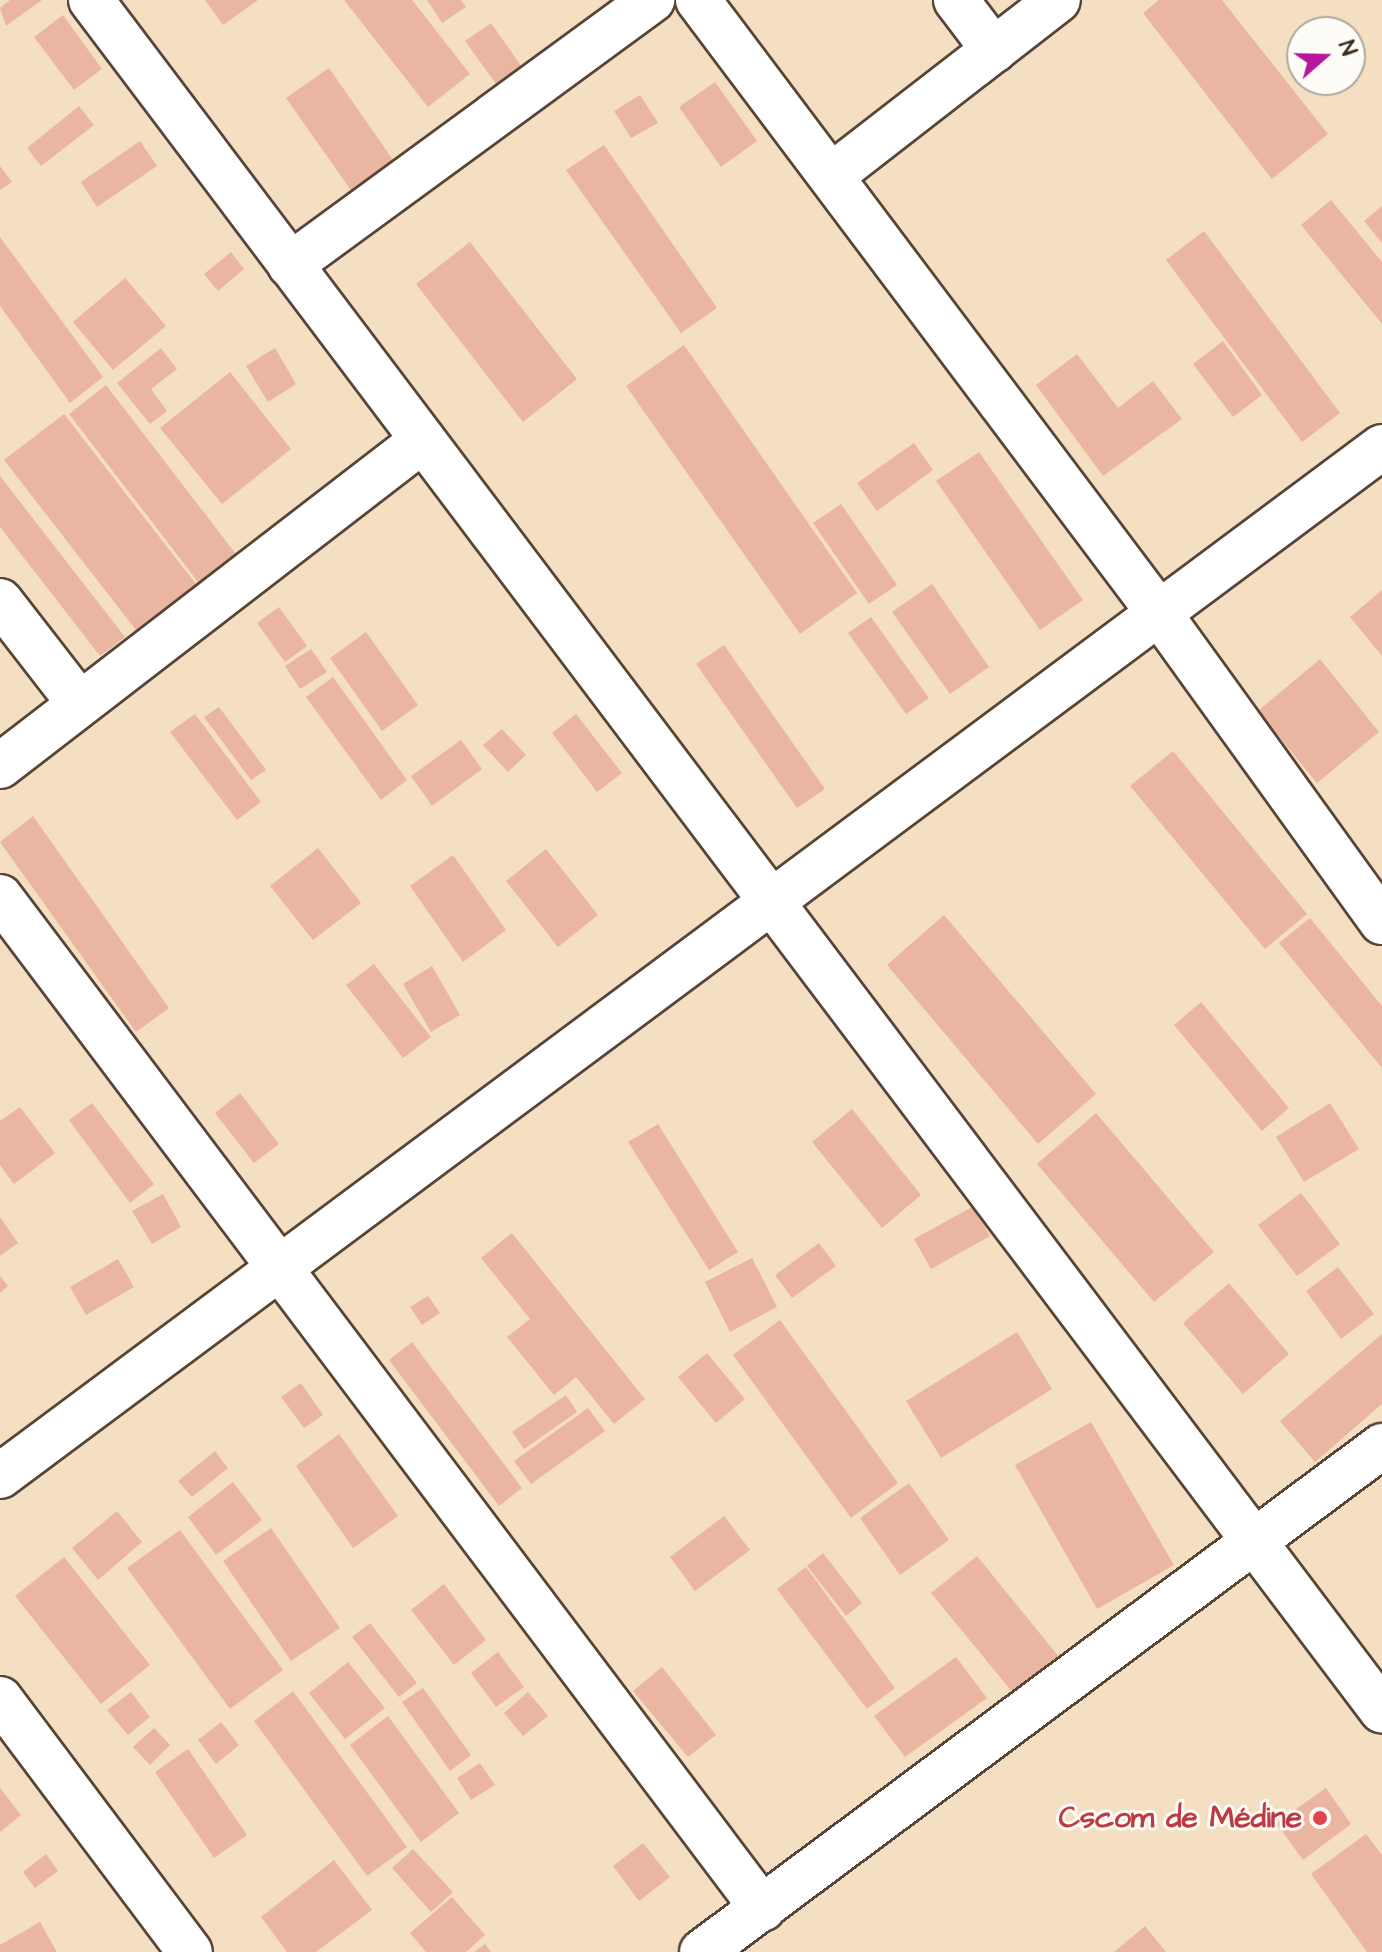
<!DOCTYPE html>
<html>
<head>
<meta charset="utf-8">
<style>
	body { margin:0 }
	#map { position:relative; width:1382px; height:1952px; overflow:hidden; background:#f4dfc3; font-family:"Architects Daughter",sans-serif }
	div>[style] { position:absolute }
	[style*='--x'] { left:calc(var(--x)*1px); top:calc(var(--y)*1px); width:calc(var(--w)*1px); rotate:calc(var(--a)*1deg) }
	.building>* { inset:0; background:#eab6a1 }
	.roads { filter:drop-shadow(2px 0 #574537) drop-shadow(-2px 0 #574537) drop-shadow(0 2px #574537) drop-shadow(0 -2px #574537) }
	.minor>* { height:44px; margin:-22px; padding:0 22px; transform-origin:22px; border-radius:22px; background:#fff }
	.dots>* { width:22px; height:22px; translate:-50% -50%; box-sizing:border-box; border:4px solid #fdfcf7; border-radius:50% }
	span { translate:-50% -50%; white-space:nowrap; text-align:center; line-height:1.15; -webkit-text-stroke:6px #fdfcf7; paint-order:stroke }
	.health-label { font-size:30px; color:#be3a42; font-weight:700 }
	.right { translate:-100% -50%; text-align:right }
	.north { position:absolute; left:1286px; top:16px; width:80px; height:80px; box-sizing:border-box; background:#fdfcf7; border:2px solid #afa8a0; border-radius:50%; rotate:70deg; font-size:22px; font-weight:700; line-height:32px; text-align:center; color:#3b2a1e }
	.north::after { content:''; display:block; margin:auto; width:28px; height:36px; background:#b5179e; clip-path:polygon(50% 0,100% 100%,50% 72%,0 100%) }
</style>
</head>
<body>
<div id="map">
	<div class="building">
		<div style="clip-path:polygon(10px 0,42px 0,6px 26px,0 8px)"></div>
		<div style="clip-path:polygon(205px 0,258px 0,223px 25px)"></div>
		<div style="clip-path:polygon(344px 0,412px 0,470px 74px,428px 107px)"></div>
		<div style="clip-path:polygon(427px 0,461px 0,466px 7px,442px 23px)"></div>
		<div style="clip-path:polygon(1159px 0,1222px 0,1328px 134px,1272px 179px,1143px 13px)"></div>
		<div style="clip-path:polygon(63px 15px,102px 69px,74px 90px,34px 37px)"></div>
		<div style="clip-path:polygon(491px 23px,522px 67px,496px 84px,465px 41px)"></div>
		<div style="clip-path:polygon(329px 68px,398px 167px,355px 196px,286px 98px)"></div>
		<div style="clip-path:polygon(715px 82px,757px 141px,721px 167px,679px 107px)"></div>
		<div style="clip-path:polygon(640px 95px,658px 123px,631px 138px,614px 111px)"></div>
		<div style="clip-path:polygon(79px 106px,94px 125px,41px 166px,27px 148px)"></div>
		<div style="clip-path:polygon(140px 141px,157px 166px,97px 207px,81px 182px)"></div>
		<div style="clip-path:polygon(604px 145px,717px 308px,681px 333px,566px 170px)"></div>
		<div style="clip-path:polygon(0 166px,12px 182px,0 190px)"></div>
		<div style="clip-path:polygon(1331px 200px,1382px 262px,1382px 324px,1301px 225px)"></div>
		<div style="clip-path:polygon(1382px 206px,1382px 243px,1364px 221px)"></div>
		<div style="clip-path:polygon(1204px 231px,1340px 413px,1302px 442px,1166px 260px)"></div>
		<div style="clip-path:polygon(0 237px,103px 377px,70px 403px,0 306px)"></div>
		<div style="clip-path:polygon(470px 242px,577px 379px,523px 422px,416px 284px)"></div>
		<div style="clip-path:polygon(231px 252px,244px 269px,218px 291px,204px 274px)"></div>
		<div style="clip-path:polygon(125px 278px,166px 326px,113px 370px,73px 322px)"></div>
		<div style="clip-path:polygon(1223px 341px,1262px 395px,1233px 417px,1193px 364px)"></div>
		<div style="clip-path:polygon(684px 345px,857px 593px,800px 634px,626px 386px)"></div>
		<div style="clip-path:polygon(161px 348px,177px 369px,151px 389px,167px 411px,150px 424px,117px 383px)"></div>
		<div style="clip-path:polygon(275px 348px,296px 384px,268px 402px,246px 366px)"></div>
		<div style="clip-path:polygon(1077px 354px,1118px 408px,1153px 381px,1182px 419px,1103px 476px,1036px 385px)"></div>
		<div style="clip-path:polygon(230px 372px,291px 449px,222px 504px,160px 428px)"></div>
		<div style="clip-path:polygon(106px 385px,242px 562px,205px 591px,69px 414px)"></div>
		<div style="clip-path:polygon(64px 414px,199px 588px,139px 634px,4px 460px)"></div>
		<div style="clip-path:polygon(914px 443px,933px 470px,877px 511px,857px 483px)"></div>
		<div style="clip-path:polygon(979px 452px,1083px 600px,1040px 630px,936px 481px)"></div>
		<div style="clip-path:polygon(0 476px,125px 637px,100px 656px,0 527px)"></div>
		<div style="clip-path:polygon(841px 504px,897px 585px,869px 604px,813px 523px)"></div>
		<div style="clip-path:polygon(932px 584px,989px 667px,950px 694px,892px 612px)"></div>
		<div style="clip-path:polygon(1382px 590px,1382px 656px,1350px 617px)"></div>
		<div style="clip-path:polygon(279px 607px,307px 646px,285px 662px,257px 623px)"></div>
		<div style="clip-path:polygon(871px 617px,929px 698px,906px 714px,848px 633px)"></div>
		<div style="clip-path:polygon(366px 632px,418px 705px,382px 731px,330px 658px)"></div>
		<div style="clip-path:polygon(724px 645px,825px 789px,797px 808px,696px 664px)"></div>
		<div style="clip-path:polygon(311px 649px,327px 672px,300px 689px,285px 666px)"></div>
		<div style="clip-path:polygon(1320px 659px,1379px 732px,1317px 783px,1258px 711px)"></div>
		<div style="clip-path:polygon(333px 677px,407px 780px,381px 800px,306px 697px)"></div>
		<div style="clip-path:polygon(219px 707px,266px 770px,251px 780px,204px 717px)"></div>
		<div style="clip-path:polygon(195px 714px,261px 802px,237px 820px,170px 732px)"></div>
		<div style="clip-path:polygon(576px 714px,622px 773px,597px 792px,552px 733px)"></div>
		<div style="clip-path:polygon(502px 729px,526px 755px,508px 772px,483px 745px)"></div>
		<div style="clip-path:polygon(461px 740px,482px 769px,432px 806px,411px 776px)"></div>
		<div style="clip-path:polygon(1173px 751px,1307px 914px,1265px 949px,1130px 786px)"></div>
		<div style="clip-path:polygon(33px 816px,169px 1008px,136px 1032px,0 842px)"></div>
		<div style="clip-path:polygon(318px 848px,361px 903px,313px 940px,270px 886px)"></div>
		<div style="clip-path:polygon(546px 849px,598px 915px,558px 947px,506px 881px)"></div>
		<div style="clip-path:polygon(453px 855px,506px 930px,463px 962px,410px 886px)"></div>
		<div style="clip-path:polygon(944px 915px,1096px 1094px,1038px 1144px,887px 965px)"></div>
		<div style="clip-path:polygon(1310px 918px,1382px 1006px,1382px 1068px,1279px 943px)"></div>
		<div style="clip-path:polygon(374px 964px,431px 1037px,403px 1058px,346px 985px)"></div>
		<div style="clip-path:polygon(432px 966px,460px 1015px,431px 1032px,403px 984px)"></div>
		<div style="clip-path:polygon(1201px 1002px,1289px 1108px,1262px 1131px,1174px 1025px)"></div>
		<div style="clip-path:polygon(240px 1093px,279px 1144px,254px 1163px,215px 1113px)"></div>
		<div style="clip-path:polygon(92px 1103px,154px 1184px,130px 1203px,69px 1120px)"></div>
		<div style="clip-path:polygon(1330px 1103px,1359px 1149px,1304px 1182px,1276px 1137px)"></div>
		<div style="clip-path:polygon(20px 1107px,55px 1153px,14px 1184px,0 1165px,0 1121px)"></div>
		<div style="clip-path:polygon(852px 1109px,921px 1195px,882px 1228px,812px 1142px)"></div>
		<div style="clip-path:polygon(1096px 1113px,1214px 1252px,1154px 1302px,1037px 1164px)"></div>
		<div style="clip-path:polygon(658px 1124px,738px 1252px,709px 1270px,628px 1142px)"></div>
		<div style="clip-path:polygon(1301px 1193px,1340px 1244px,1297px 1276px,1258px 1225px)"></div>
		<div style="clip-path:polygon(163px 1194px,181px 1227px,152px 1244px,132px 1211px)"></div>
		<div style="clip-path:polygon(974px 1206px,990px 1236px,931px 1269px,914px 1239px)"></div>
		<div style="clip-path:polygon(0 1217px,18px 1243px,0 1256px)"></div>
		<div style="clip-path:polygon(512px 1233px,645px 1399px,614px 1424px,576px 1377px,554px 1395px,507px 1337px,530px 1319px,481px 1258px)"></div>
		<div style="clip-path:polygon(819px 1243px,836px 1266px,792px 1298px,775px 1275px)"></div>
		<div style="clip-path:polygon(752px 1258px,777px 1307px,730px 1332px,705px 1282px)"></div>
		<div style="clip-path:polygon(118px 1259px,134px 1287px,86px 1315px,70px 1287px)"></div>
		<div style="clip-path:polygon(1338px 1267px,1374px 1314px,1341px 1339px,1306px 1291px)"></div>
		<div style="clip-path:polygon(0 1276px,8px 1286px,0 1293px)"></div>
		<div style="clip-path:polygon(1229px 1283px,1289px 1354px,1243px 1394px,1183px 1323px)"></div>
		<div style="clip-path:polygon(428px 1296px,440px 1313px,422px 1325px,410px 1307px)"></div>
		<div style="clip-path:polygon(780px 1320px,898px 1483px,851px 1518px,733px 1355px)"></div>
		<div style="clip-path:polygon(1017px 1332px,1052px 1389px,941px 1458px,906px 1401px)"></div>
		<div style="clip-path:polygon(1382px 1334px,1382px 1404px,1315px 1462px,1280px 1421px)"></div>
		<div style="clip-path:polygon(412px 1342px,522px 1488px,499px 1506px,389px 1360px)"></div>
		<div style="clip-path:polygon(707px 1353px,745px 1399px,716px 1423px,678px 1377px)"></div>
		<div style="clip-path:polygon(301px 1383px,323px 1415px,304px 1428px,281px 1397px)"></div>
		<div style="clip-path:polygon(566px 1395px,577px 1412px,524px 1449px,512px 1432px)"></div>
		<div style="clip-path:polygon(588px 1408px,605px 1431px,531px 1484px,514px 1461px)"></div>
		<div style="clip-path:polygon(1091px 1422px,1174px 1565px,1097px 1609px,1015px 1465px)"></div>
		<div style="clip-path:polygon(339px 1434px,398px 1516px,353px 1548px,296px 1466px)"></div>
		<div style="clip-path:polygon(215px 1451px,228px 1468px,192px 1497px,178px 1481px)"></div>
		<div style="clip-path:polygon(233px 1482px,262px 1520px,216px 1555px,188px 1517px)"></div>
		<div style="clip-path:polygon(909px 1483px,949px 1540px,900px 1575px,860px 1518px)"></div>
		<div style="clip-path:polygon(117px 1511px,142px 1542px,98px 1580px,72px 1548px)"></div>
		<div style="clip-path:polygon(724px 1516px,750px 1550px,695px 1591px,670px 1557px)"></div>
		<div style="clip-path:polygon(271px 1528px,340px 1628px,291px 1661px,223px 1561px)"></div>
		<div style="clip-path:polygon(180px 1530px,283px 1670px,230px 1709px,127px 1568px)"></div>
		<div style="clip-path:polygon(823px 1553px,862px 1603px,846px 1616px,807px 1566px)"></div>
		<div style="clip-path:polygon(977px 1556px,1068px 1668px,1022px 1704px,931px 1593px)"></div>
		<div style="clip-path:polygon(64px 1557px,150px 1665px,101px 1704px,15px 1596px)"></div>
		<div style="clip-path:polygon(806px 1567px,895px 1688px,867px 1709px,777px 1589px)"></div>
		<div style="clip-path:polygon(444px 1584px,486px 1640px,454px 1665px,411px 1610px)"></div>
		<div style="clip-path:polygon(370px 1623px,417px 1683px,399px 1697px,352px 1637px)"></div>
		<div style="clip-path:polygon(498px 1652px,524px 1687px,496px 1707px,471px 1673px)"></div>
		<div style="clip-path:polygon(956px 1657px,987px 1698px,905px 1757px,874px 1716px)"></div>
		<div style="clip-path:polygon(348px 1662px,385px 1708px,345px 1739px,309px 1693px)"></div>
		<div style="clip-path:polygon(662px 1667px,716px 1735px,688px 1757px,633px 1691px)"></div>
		<div style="clip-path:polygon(423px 1688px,471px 1755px,450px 1771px,402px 1702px)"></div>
		<div style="clip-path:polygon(293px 1691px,407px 1847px,367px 1876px,254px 1721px)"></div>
		<div style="clip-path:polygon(131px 1692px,150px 1717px,128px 1735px,107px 1710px)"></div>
		<div style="clip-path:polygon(528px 1692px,548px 1716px,523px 1736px,504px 1713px)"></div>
		<div style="clip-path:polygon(388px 1716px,459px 1813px,421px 1842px,350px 1745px)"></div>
		<div style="clip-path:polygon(221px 1722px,239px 1745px,216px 1764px,198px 1740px)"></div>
		<div style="clip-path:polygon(154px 1728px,170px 1745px,150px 1765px,133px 1747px)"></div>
		<div style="clip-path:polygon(188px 1749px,247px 1835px,214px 1858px,155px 1772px)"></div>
		<div style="clip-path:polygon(480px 1763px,495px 1785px,471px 1800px,457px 1778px)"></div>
		<div style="clip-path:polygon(0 1788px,21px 1815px,0 1832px)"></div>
		<div style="clip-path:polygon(1326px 1788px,1351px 1824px,1303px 1860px,1276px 1823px)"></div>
		<div style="clip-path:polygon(1366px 1834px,1382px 1855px,1382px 1952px,1367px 1952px,1311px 1874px)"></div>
		<div style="clip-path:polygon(643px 1843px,670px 1877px,639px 1901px,613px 1866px)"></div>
		<div style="clip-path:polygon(413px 1849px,453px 1892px,431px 1912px,392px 1868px)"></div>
		<div style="clip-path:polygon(46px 1854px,58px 1871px,35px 1888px,23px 1872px)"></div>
		<div style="clip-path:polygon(334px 1860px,372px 1910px,316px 1952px,287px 1952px,261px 1917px)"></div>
		<div style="clip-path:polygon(452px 1897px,485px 1935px,466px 1952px,426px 1952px,410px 1933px)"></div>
		<div style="clip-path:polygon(40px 1922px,57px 1952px,0 1952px,0 1945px)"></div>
		<div style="clip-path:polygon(1145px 1926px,1166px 1952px,1114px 1952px)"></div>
		<div style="clip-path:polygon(485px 1944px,491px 1952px,474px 1952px)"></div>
	</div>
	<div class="roads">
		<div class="minor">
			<div style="--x:91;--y:0;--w:2143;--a:52.96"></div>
			<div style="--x:698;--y:0;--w:767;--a:53.06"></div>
			<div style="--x:1159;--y:613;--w:381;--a:54.2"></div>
			<div style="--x:956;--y:0;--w:63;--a:52.8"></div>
			<div style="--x:831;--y:176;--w:287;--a:-37.8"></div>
			<div style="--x:290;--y:265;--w:449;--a:-36.2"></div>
			<div style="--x:0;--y:601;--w:130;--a:52.2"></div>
			<div style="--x:0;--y:766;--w:534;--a:-37.62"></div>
			<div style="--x:0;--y:897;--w:1267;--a:52.99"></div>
			<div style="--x:0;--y:1476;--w:1723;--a:-36.67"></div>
			<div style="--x:0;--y:1699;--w:316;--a:53.1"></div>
			<div style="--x:702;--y:1952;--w:848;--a:-36.65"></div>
		</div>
	</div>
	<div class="dots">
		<div style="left:1320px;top:1818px;background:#e0444e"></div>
	</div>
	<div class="health-label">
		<span class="right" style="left:1302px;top:1818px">Cscom de Médine</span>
	</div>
	<div class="north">N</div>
</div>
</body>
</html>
